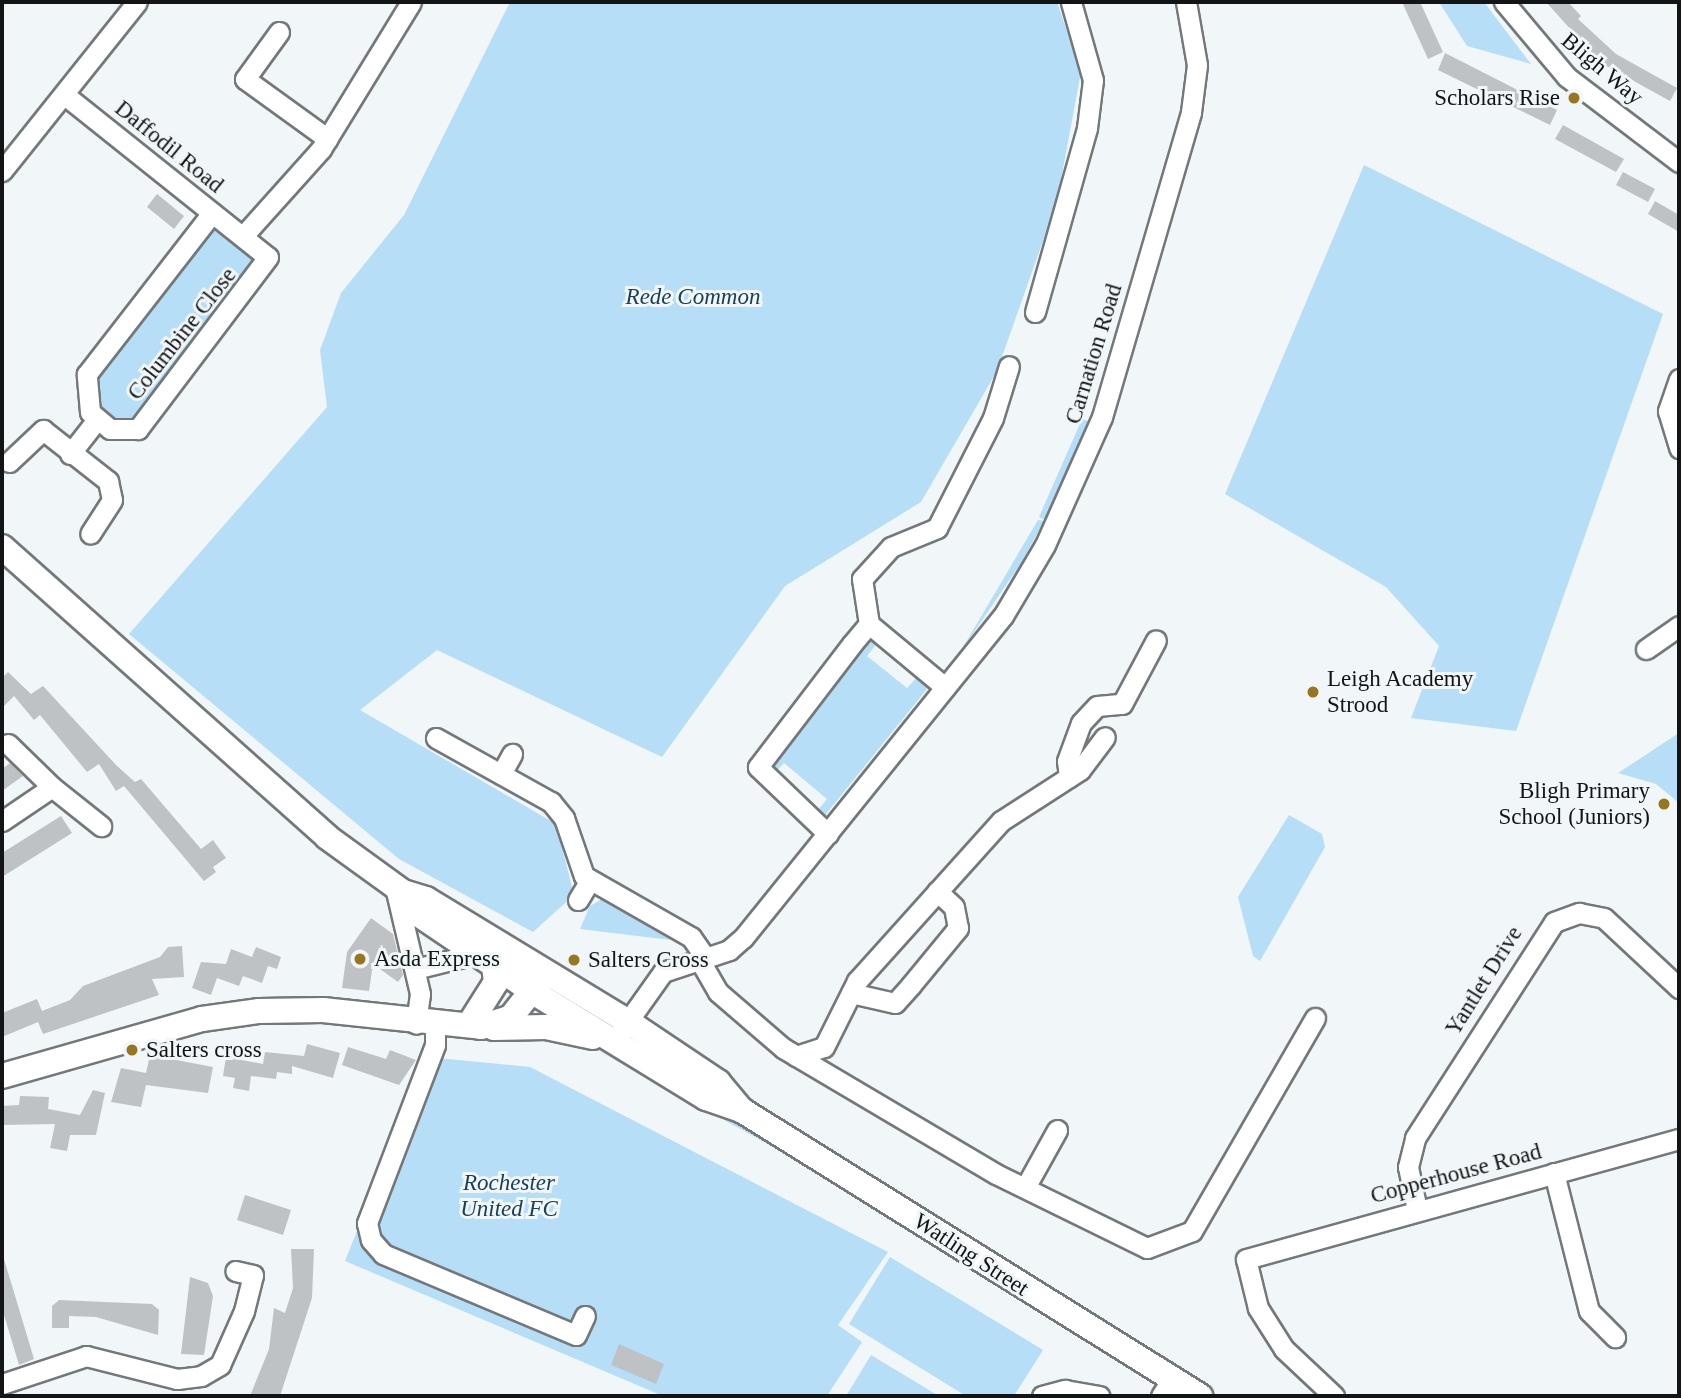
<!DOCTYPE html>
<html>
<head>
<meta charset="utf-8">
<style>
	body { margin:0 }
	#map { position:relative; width:1681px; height:1398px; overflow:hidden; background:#f1f6f8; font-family:Georgia,serif }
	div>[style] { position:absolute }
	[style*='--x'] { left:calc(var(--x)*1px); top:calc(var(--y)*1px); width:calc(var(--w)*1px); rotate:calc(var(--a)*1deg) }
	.green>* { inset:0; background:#b6def6 }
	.building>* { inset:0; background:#bec2c5 }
	.roads { filter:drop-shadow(2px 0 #74787a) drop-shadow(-2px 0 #74787a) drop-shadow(0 2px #74787a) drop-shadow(0 -2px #74787a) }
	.minor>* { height:19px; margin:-9.5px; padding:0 9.5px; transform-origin:9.5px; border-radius:9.5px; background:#fff }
	.major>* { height:24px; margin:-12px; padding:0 12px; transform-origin:12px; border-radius:12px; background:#fff }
	.dots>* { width:19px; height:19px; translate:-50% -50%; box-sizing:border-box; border:4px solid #f1f6f8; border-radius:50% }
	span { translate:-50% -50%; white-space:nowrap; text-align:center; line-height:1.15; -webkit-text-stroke:6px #f1f6f8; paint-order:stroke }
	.street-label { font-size:23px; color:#131415 }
	.poi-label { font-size:23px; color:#131415 }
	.right { translate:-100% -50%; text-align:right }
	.left { translate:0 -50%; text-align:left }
	.park-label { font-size:23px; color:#184056; font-style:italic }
	.frame { position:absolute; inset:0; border:4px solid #131415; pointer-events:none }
</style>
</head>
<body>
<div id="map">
	<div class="green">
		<div style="clip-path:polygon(510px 2px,1057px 2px,1081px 72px,1057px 201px,997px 371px,921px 502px,785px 586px,662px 757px,437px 650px,360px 710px,556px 824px,574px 895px,533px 932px,399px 859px,129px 634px,327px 407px,320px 350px,341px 293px,404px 215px)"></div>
		<div style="clip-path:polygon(1439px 2px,1484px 2px,1531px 64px,1467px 46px)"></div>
		<div style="clip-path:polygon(1364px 165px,1663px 314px,1516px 731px,1411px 718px,1439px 646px,1386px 587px,1225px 494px)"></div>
		<div style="clip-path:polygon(216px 221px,259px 254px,136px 420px,111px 421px,95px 404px,94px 379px,206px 237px,201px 232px)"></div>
		<div style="clip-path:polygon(1082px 419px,1088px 421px,1045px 520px,1039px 517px)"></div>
		<div style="clip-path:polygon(1038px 520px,1044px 521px,1021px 563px,959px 654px)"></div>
		<div style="clip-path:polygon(881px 638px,867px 656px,907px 688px,922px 672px,931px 684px,822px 819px,813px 816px,827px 799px,784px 763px,769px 779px,766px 766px,863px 640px)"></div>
		<div style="clip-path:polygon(1679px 733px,1679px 803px,1656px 784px,1618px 773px)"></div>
		<div style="clip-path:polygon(1289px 815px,1322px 834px,1325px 847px,1260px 961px,1253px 956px,1238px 897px)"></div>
		<div style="clip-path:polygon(602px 899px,610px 902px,671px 940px,580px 929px,590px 906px)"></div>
		<div style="clip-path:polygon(588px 1045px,802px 1159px,1155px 1385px,813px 1169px)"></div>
		<div style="clip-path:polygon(427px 1057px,530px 1067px,888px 1252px,838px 1325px,862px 1342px,827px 1396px,663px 1396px,345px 1261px)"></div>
		<div style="clip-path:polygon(890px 1257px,1043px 1350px,1014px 1396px,966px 1396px,849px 1324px)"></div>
		<div style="clip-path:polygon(871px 1355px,939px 1396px,846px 1396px)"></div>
	</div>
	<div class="building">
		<div style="clip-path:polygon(1402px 2px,1420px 2px,1443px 52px,1428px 59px)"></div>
		<div style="clip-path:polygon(1546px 2px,1568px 2px,1581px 16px,1578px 19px,1616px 54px,1677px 88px,1670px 101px,1601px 63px)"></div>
		<div style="clip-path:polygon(1445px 53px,1557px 110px,1550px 125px,1438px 70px)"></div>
		<div style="clip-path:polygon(1563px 125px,1624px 159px,1616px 172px,1555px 139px)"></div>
		<div style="clip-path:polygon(1623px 172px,1655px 189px,1648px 202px,1616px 185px)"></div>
		<div style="clip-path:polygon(157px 194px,184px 216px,174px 229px,147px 207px)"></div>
		<div style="clip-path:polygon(1655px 201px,1679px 215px,1679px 232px,1648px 214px)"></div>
		<div style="clip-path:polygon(8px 672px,31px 694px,43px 686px,117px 766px,135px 782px,141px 779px,201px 849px,213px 840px,226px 858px,213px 867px,216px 872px,204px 881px,124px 786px,116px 791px,99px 764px,87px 772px,40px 715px,34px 720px,14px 696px,2px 708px,2px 678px)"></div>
		<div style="clip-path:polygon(10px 763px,23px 776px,2px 791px,2px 769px)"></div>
		<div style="clip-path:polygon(61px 816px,72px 833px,2px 877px,2px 853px)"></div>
		<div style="clip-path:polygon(371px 918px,393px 934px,403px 975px,398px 982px,373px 964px,369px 991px,342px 988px,347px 952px)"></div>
		<div style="clip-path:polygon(182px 946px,184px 977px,152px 979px,159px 995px,43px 1034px,38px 1022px,2px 1037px,2px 1013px,37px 999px,42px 1011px,70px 1000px,83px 986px,160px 957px,168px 947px)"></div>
		<div style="clip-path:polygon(256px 947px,281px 957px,277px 969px,268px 966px,262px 983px,243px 976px,239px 986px,217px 978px,211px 995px,192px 988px,201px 962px,226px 964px,231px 949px,252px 957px)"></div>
		<div style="clip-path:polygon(307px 1044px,340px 1053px,333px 1078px,292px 1066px,292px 1074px,277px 1072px,276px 1079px,251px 1076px,249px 1091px,233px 1088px,235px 1078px,223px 1076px,226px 1057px,263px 1064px,265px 1052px,304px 1056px)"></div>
		<div style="clip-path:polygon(348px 1047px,386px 1059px,390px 1050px,416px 1060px,399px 1085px,342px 1065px)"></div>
		<div style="clip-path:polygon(150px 1055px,213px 1067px,208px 1093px,146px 1085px,141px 1107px,111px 1102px,121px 1068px,146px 1073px)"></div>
		<div style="clip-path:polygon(93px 1090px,105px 1093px,96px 1135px,70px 1135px,67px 1151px,50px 1148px,55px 1124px,2px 1125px,2px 1106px,19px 1105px,20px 1096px,49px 1097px,48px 1109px,80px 1115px)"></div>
		<div style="clip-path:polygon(245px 1195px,291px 1210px,283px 1235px,237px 1220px)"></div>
		<div style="clip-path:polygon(291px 1249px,314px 1249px,312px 1298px,280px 1396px,250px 1396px,269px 1349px,274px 1308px,285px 1313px,293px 1288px)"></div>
		<div style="clip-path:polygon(4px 1259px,34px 1359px,19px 1365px,2px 1308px)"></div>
		<div style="clip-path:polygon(190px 1277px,208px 1283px,213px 1296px,204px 1355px,181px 1354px)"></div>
		<div style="clip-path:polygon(59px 1300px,152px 1304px,159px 1310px,158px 1335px,96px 1317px,69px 1316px,69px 1328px,52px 1328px,52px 1306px)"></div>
		<div style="clip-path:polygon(619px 1344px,664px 1364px,656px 1384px,611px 1365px)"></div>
	</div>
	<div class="roads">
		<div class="minor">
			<div style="--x:1504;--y:2;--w:98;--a:50"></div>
			<div style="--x:1567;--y:77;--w:141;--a:37.2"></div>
			<div style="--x:279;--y:32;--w:58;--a:125.9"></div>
			<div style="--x:245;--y:79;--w:102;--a:35.9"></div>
			<div style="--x:66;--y:96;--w:258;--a:38.6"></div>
			<div style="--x:268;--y:257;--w:216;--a:127.1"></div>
			<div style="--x:138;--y:429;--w:28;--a:180"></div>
			<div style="--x:110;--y:429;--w:26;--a:-140"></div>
			<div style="--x:90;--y:412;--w:38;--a:-95"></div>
			<div style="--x:87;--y:374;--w:204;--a:-52.2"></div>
			<div style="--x:2;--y:171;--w:216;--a:-51.4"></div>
			<div style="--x:243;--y:236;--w:117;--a:-48.1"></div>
			<div style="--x:321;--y:149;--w:172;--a:-58.5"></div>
			<div style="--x:1035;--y:312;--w:191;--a:-74.2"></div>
			<div style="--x:1087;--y:128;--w:48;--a:-82.9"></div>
			<div style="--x:1093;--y:80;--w:81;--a:-105.8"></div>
			<div style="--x:1679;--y:379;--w:34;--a:109"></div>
			<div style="--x:1668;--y:411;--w:39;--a:73"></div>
			<div style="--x:70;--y:454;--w:42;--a:-51.8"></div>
			<div style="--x:9;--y:462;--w:47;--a:-43.3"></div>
			<div style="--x:43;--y:430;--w:83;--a:38.1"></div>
			<div style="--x:108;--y:481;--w:19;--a:78"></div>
			<div style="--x:112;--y:500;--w:40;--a:122.9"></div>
			<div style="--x:869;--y:624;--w:46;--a:-98.8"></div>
			<div style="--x:862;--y:579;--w:43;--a:-47.8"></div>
			<div style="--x:891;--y:547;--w:50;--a:-22.4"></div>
			<div style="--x:937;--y:528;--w:123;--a:-63"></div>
			<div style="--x:993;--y:418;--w:54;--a:-72.9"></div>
			<div style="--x:1646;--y:649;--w:40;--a:-34.9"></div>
			<div style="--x:436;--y:738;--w:132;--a:29.1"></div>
			<div style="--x:551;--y:802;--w:21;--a:51"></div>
			<div style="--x:564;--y:818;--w:61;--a:71"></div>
			<div style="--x:584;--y:876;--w:123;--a:29.7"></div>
			<div style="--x:691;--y:937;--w:24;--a:55"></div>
			<div style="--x:8;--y:744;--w:62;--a:44.3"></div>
			<div style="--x:501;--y:774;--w:23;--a:-61"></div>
			<div style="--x:1069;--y:777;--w:16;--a:-97"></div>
			<div style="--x:1067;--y:761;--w:40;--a:-69.8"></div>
			<div style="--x:1081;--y:723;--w:23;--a:-47"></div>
			<div style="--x:1097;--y:706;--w:25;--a:-5"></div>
			<div style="--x:1122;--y:704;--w:72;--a:-62"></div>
			<div style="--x:2;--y:821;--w:60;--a:-34.2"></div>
			<div style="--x:52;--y:787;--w:63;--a:38.5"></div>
			<div style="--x:828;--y:834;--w:97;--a:-136.3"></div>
			<div style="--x:758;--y:767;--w:155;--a:-52.6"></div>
			<div style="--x:852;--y:644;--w:26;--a:-50"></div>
			<div style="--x:869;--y:624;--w:99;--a:39.7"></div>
			<div style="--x:395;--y:887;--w:110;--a:76.8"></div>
			<div style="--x:420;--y:994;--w:30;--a:98"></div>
			<div style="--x:578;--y:900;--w:23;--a:-59"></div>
			<div style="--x:699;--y:959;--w:38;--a:60"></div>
			<div style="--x:718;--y:992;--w:86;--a:40.7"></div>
			<div style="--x:783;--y:1048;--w:247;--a:30.6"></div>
			<div style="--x:996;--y:1174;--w:168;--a:26.1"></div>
			<div style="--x:1147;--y:1248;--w:48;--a:-20.7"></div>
			<div style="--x:1192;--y:1231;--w:246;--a:-60"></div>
			<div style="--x:415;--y:969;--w:62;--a:-14"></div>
			<div style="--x:851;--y:993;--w:45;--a:12.8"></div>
			<div style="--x:895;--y:1003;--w:24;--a:-48"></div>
			<div style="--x:911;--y:985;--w:74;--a:-50.5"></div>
			<div style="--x:958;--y:928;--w:21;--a:-101"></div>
			<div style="--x:954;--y:907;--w:23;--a:-137"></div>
			<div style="--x:435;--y:1027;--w:18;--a:90"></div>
			<div style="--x:435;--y:1045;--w:191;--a:110.9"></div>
			<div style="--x:367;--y:1223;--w:17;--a:77"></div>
			<div style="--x:371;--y:1240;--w:18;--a:49"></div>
			<div style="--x:383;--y:1254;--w:209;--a:22.8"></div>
			<div style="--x:576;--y:1335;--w:21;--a:-65"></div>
			<div style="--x:621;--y:1031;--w:72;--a:-54.6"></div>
			<div style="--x:663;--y:972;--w:70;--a:-18.4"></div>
			<div style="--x:729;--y:950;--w:18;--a:-41"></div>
			<div style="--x:743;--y:938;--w:414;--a:-51.1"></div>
			<div style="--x:1003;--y:616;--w:82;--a:-59.4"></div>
			<div style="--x:1045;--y:545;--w:140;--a:-66"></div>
			<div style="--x:1102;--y:417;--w:318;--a:-73.7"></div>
			<div style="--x:1191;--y:112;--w:47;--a:-82.7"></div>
			<div style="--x:1197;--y:65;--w:64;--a:-99.9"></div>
			<div style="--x:796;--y:1056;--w:29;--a:-18"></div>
			<div style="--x:824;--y:1047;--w:74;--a:-63.4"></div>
			<div style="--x:857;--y:981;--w:215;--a:-48"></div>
			<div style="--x:1001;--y:821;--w:94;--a:-32.8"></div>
			<div style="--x:1080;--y:770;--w:41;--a:-52.9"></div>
			<div style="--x:1554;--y:1173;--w:142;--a:75.8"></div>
			<div style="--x:1589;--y:1311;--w:37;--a:45"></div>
			<div style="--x:1026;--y:1186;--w:64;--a:-61"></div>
			<div style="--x:1417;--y:1210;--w:44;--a:-101.8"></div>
			<div style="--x:1408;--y:1167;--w:30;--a:-76"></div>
			<div style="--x:1415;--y:1138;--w:257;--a:-57.2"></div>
			<div style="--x:1554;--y:922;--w:27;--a:-20"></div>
			<div style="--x:1579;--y:913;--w:25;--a:11"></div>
			<div style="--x:1604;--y:918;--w:103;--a:43"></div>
			<div style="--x:2;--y:1384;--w:89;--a:-18.4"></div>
			<div style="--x:86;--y:1356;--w:94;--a:14.2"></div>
			<div style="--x:177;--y:1379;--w:24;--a:-7"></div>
			<div style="--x:201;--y:1376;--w:22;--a:-30"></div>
			<div style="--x:220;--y:1365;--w:59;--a:-66"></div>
			<div style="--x:244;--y:1311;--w:37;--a:-76"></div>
			<div style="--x:253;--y:1275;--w:18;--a:-167"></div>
			<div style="--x:1042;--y:1396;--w:24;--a:-15"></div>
			<div style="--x:1065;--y:1390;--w:35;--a:10"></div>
			<div style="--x:1161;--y:1396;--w:20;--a:-57"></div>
			<div style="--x:1334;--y:1396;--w:69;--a:-136.8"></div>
			<div style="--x:1284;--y:1349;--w:49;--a:-122.4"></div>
			<div style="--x:1258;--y:1308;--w:50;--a:-103.8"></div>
			<div style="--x:1246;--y:1259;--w:449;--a:-15.5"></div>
		</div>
		<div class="major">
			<div style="--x:2;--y:547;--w:436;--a:41.7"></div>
			<div style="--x:327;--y:837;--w:94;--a:35.9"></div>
			<div style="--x:403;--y:892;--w:24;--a:17"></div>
			<div style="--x:426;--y:899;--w:235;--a:31.3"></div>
			<div style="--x:627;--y:1021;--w:110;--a:33.8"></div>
			<div style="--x:718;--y:1082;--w:38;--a:50"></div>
			<div style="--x:403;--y:892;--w:27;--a:56"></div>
			<div style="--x:418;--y:914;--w:139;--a:34.1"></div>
			<div style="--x:533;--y:992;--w:203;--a:31.5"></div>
			<div style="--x:706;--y:1098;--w:39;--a:19"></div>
			<div style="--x:743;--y:1111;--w:539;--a:31.95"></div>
			<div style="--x:472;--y:1020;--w:45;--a:-57.7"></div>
			<div style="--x:496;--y:982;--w:16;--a:-97"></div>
			<div style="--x:494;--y:1028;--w:52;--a:-1.1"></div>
			<div style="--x:546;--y:1027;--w:48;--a:12"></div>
			<div style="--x:2;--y:1076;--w:208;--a:-15.9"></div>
			<div style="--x:202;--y:1019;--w:58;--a:-8"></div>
			<div style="--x:259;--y:1011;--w:64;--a:-0.9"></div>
			<div style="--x:323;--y:1010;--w:159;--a:6.1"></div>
			<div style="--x:481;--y:1027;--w:32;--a:-18"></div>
			<div style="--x:511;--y:1017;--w:48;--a:-51.7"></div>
		</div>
	</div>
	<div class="dots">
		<div style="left:1574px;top:98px;background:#98761f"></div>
		<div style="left:1313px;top:692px;background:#98761f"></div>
		<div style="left:1664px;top:804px;background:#98761f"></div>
		<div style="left:360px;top:959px;background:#98761f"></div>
		<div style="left:574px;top:960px;background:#98761f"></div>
		<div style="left:132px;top:1050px;background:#98761f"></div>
	</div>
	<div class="street-label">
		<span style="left:1602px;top:69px;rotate:40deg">Bligh Way</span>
		<span style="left:169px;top:147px;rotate:39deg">Daffodil Road</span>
		<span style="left:182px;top:334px;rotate:-52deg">Columbine Close</span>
		<span style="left:1094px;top:354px;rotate:-73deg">Carnation Road</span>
		<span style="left:1484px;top:981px;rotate:-58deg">Yantlet Drive</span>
		<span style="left:1456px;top:1174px;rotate:-15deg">Copperhouse Road</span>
		<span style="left:971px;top:1255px;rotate:33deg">Watling Street</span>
	</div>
	<div class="poi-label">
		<span class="right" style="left:1560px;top:98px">Scholars Rise</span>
		<span class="left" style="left:1327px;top:692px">Leigh Academy<br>Strood</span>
		<span class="right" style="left:1650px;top:804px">Bligh Primary<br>School (Juniors)</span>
		<span class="left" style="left:374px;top:959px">Asda Express</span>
		<span class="left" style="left:588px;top:960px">Salters Cross</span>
		<span class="left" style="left:146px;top:1050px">Salters cross</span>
	</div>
	<div class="park-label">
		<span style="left:693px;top:297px">Rede Common</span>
		<span style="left:509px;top:1196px">Rochester<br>United FC</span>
	</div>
	<div class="frame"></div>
</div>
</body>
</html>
